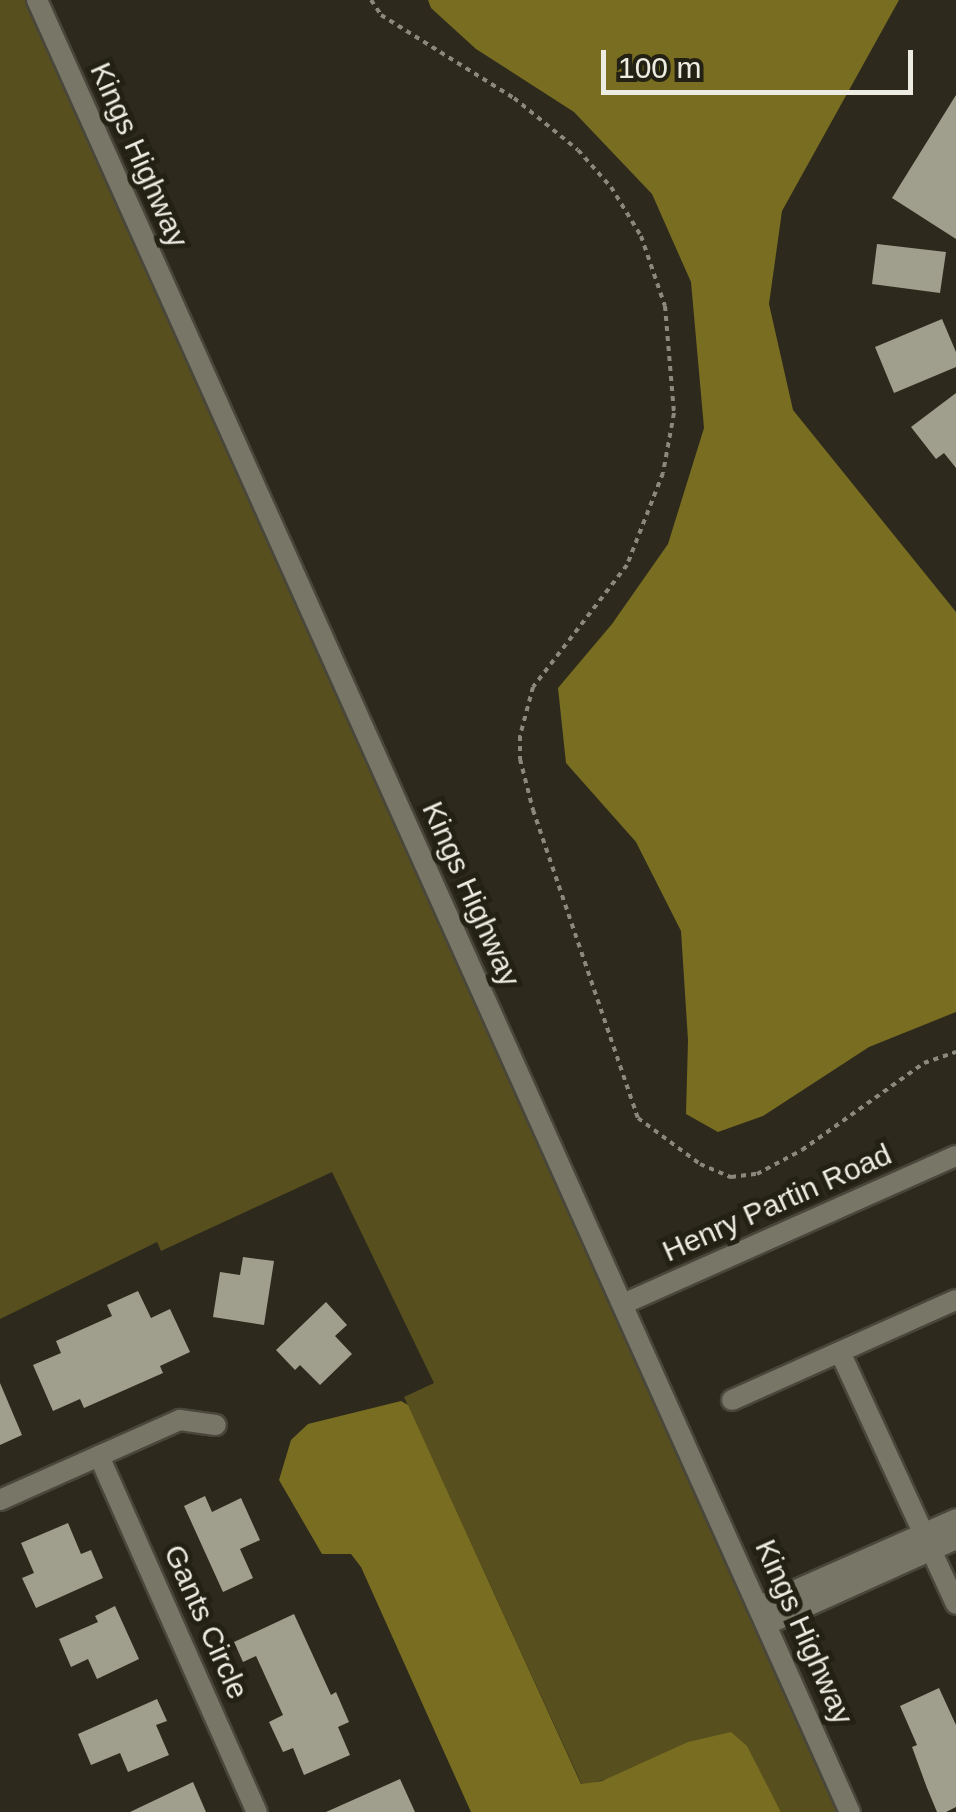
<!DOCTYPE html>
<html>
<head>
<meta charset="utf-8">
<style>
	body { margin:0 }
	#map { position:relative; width:956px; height:1812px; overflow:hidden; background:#2d2a1d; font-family:Arial,sans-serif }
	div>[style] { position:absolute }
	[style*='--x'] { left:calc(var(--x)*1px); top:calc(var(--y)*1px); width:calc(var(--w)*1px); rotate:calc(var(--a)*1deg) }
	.green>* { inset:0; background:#574f1e }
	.water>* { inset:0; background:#796d21 }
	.building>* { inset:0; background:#a09e8d }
	.path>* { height:4px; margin-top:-2px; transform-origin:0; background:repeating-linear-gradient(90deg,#8b897e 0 5px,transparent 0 10px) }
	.roads { filter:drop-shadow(2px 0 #49473b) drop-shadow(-2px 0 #49473b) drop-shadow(0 2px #49473b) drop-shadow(0 -2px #49473b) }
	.minor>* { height:20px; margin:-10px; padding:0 10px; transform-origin:10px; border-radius:10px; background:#787666 }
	span { translate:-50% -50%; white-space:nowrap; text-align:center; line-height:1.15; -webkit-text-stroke:10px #232113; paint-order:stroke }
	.street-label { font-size:30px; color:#edece3 }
	.scale { position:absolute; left:601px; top:50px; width:312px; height:45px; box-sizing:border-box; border:5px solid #edece3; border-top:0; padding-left:12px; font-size:30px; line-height:35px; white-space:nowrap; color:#edece3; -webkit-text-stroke:8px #232113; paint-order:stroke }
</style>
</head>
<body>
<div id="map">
	<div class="green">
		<div style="clip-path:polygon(0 0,25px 0,837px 1812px,781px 1812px,747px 1747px,582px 1785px,404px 1397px,434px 1383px,332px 1172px,161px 1251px,157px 1242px,0 1319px)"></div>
	</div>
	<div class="water">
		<div style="clip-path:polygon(428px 0,899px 0,782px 211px,769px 304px,793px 410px,956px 612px,956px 1012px,869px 1047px,763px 1116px,718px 1132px,686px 1114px,688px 1040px,681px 931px,636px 842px,566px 763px,558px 688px,612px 624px,668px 544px,704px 428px,691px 282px,652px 194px,574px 112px,476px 49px,431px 8px)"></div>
		<div style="clip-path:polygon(401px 1401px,408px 1405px,581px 1784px,602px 1781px,688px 1742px,731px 1732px,747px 1746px,781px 1812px,471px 1812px,361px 1567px,351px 1554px,322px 1554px,279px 1480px,291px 1440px,308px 1424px)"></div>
	</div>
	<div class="building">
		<div style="clip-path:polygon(956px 95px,956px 239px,892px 198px)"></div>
		<div style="clip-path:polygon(877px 244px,946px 252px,940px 293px,872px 284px)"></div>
		<div style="clip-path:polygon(942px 319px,956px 352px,956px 367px,894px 393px,875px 347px)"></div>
		<div style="clip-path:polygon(956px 393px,956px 468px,944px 453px,936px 459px,911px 427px)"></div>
		<div style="clip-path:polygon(243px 1257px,274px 1261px,264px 1325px,213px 1317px,220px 1272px,240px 1275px)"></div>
		<div style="clip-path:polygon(138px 1291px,151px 1318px,170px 1309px,190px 1352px,160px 1366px,163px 1373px,84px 1408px,80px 1399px,53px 1411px,33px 1365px,61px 1353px,56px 1341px,112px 1316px,107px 1305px)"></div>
		<div style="clip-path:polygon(326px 1302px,347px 1325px,335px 1336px,352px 1354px,320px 1385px,300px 1365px,295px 1370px,276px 1350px)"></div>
		<div style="clip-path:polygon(0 1383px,22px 1435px,0 1445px)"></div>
		<div style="clip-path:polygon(205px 1496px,212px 1512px,241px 1498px,260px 1540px,240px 1549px,253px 1578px,223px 1592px,184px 1506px)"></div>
		<div style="clip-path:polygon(68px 1523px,81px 1554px,91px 1550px,103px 1578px,36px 1608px,22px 1578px,34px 1573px,21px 1543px)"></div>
		<div style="clip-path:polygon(115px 1606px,139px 1659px,97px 1679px,88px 1659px,71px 1667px,59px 1639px,98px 1622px,95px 1616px)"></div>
		<div style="clip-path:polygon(294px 1614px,331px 1695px,336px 1692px,349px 1722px,338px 1727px,350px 1755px,304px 1775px,293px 1748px,283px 1752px,269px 1722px,283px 1715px,256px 1656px,243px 1662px,234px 1642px)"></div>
		<div style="clip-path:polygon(939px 1688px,956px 1725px,956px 1807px,946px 1812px,937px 1812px,927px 1788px,912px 1747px,917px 1745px,900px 1706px)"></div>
		<div style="clip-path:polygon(157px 1699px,167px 1721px,156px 1725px,169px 1755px,128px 1772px,120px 1753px,91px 1765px,78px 1734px)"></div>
		<div style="clip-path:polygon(400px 1779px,415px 1812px,326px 1812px)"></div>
		<div style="clip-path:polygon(193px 1782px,206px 1812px,130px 1812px)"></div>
	</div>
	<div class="path">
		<div style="--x:371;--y:0;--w:18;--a:56"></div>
		<div style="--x:381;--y:15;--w:157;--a:32"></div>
		<div style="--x:514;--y:98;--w:82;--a:39.1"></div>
		<div style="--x:578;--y:150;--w:50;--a:48.3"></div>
		<div style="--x:611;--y:187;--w:57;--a:58.5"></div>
		<div style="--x:641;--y:236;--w:74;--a:71.1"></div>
		<div style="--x:665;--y:306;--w:107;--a:85.2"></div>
		<div style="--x:674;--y:413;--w:61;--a:100.4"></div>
		<div style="--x:663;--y:473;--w:99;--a:111.4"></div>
		<div style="--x:627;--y:565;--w:154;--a:127.6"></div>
		<div style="--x:533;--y:687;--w:51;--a:104.9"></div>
		<div style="--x:520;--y:736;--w:23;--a:90"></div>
		<div style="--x:520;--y:759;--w:53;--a:75.7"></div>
		<div style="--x:533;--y:810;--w:325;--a:71.2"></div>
		<div style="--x:638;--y:1118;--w:77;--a:36.6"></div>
		<div style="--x:700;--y:1164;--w:34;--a:23"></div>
		<div style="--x:731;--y:1177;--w:26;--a:-7"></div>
		<div style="--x:757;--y:1174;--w:51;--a:-28.1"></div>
		<div style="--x:802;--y:1150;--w:150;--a:-35.5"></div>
		<div style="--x:924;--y:1063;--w:34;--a:-19"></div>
	</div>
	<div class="roads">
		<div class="minor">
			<div style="--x:37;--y:0;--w:1986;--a:65.84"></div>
			<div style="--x:623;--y:1304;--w:364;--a:-24"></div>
			<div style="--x:840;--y:1352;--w:277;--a:65.3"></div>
			<div style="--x:732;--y:1400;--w:245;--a:-24.1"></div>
			<div style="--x:99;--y:1456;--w:389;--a:66.1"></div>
			<div style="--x:0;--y:1500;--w:197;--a:-24"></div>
			<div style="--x:180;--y:1420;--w:36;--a:8"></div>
			<div style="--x:760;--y:1606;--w:214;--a:-23.9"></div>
			<div style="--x:768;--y:1624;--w:206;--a:-24.3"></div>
		</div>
	</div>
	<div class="street-label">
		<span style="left:139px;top:155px;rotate:66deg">Kings Highway</span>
		<span style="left:471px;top:894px;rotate:66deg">Kings Highway</span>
		<span style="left:777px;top:1203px;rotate:-24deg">Henry Partin Road</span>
		<span style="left:206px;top:1622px;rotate:66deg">Gants Circle</span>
		<span style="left:804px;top:1632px;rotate:66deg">Kings Highway</span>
	</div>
	<div class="scale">100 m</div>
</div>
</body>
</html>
